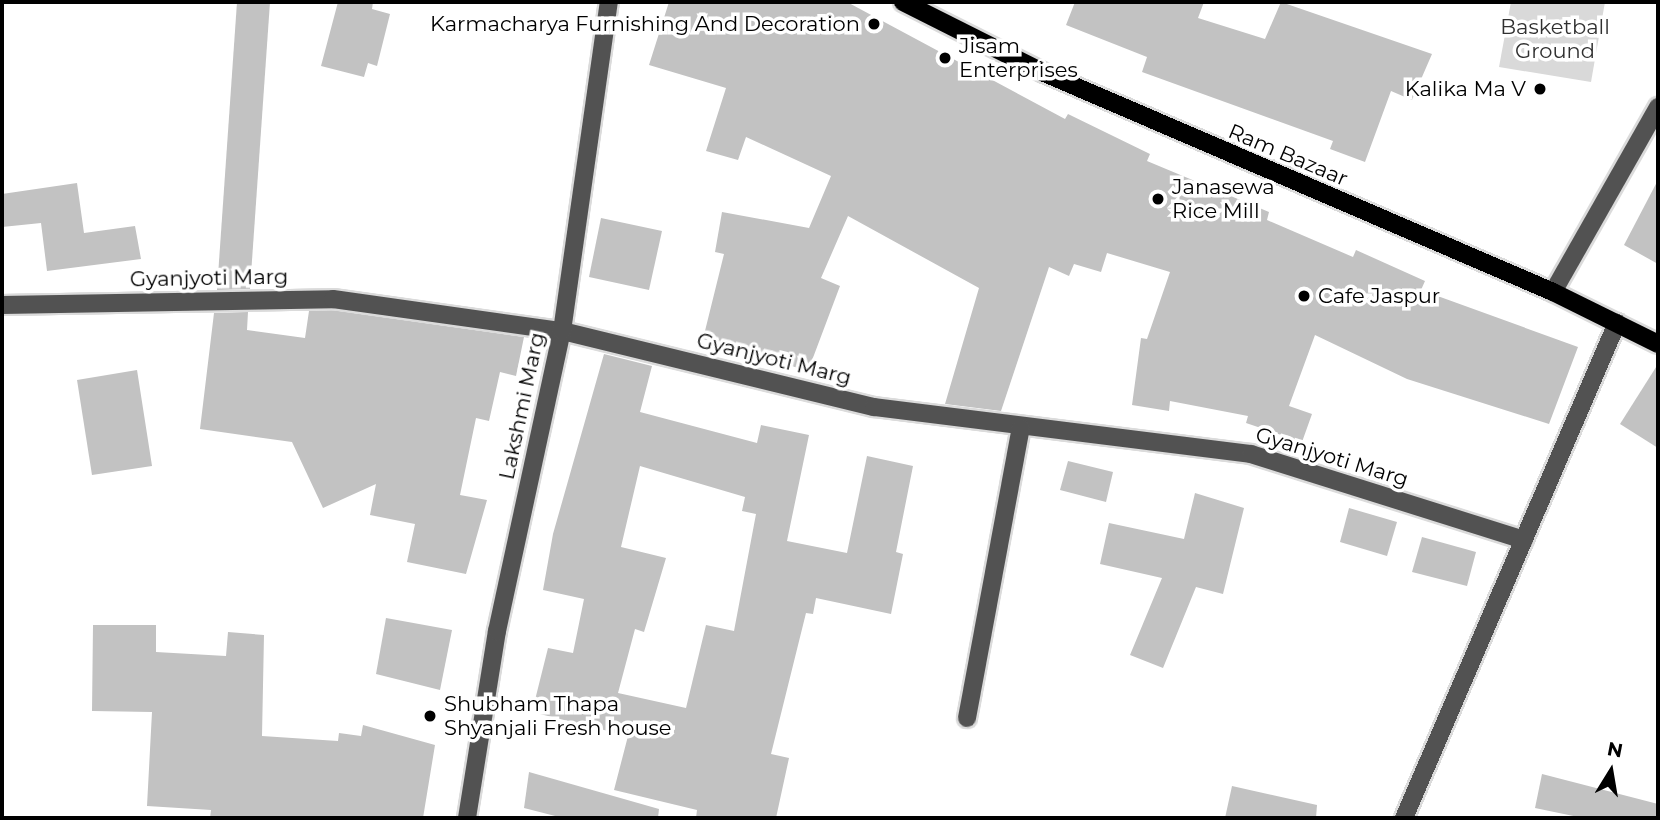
<!DOCTYPE html>
<html>
<head>
<meta charset="utf-8">
<style>
	body { margin:0 }
	#map { position:relative; width:1660px; height:820px; overflow:hidden; background:#fff; font-family:Montserrat,sans-serif }
	div>[style] { position:absolute }
	[style*='--x'] { left:calc(var(--x)*1px); top:calc(var(--y)*1px); width:calc(var(--w)*1px); rotate:calc(var(--a)*1deg) }
	.green>* { inset:0; background:#d9d9d9 }
	.building>* { inset:0; background:#c2c2c2 }
	.roads { filter:drop-shadow(2px 0 #dbdbdb) drop-shadow(-2px 0 #dbdbdb) drop-shadow(0 2px #dbdbdb) drop-shadow(0 -2px #dbdbdb) }
	.minor>* { height:18px; margin:-9px; padding:0 9px; transform-origin:9px; border-radius:9px; background:#525252 }
	.major>* { height:18px; margin:-9px; padding:0 9px; transform-origin:9px; border-radius:9px; background:#000 }
	.dots>* { width:19px; height:19px; translate:-50% -50%; box-sizing:border-box; border:4px solid #fff; border-radius:50% }
	span { translate:-50% -50%; white-space:nowrap; text-align:center; line-height:1.15; -webkit-text-stroke:7px #fff; paint-order:stroke }
	.poi-label { font-size:21px; color:#000 }
	.right { translate:-100% -50%; text-align:right }
	.left { translate:0 -50%; text-align:left }
	.park-label { font-size:21px; color:#303030 }
	.street-label { font-size:21px; color:#000 }
	.frame { position:absolute; inset:0; border:4px solid #000; pointer-events:none }
	.north { position:absolute; left:1576px; top:736px; width:70px; height:70px; -webkit-text-stroke:5px #fff; paint-order:stroke; rotate:11deg; font-size:19px; font-weight:700; line-height:28px; text-align:center; color:#000 }
	.north::after { content:''; display:block; margin:auto; width:24px; height:32px; background:#000; clip-path:polygon(50% 0,100% 100%,50% 72%,0 100%) }
</style>
</head>
<body>
<div id="map">
	<div class="green">
		<div style="clip-path:polygon(1511px 2px,1605px 2px,1591px 82px,1499px 67px)"></div>
	</div>
	<div class="building">
		<div style="clip-path:polygon(237px 2px,270px 2px,250px 289px,217px 290px)"></div>
		<div style="clip-path:polygon(338px 2px,373px 2px,372px 9px,390px 14px,377px 66px,368px 63px,364px 77px,321px 66px)"></div>
		<div style="clip-path:polygon(669px 2px,847px 2px,1065px 119px,1068px 114px,1150px 154px,1147px 161px,1269px 212px,1267px 220px,1353px 257px,1356px 250px,1425px 281px,1421px 290px,1578px 347px,1549px 424px,1407px 379px,1315px 335px,1289px 406px,1312px 414px,1302px 442px,1246px 423px,1248px 416px,1170px 401px,1169px 411px,1132px 405px,1141px 338px,1147px 339px,1170px 272px,1107px 253px,1101px 272px,1074px 264px,1069px 276px,1049px 267px,1001px 411px,945px 404px,979px 288px,848px 216px,821px 278px,840px 286px,808px 371px,703px 339px,724px 254px,715px 252px,722px 212px,809px 228px,831px 176px,746px 137px,738px 160px,706px 151px,726px 88px,649px 65px)"></div>
		<div style="clip-path:polygon(1075px 2px,1204px 2px,1198px 18px,1265px 39px,1281px 2px,1432px 54px,1412px 100px,1391px 91px,1365px 162px,1330px 149px,1333px 141px,1142px 72px,1147px 57px,1066px 25px)"></div>
		<div style="clip-path:polygon(1658px 180px,1658px 264px,1624px 245px)"></div>
		<div style="clip-path:polygon(77px 183px,84px 233px,135px 226px,141px 259px,47px 271px,41px 223px,2px 227px,2px 194px)"></div>
		<div style="clip-path:polygon(601px 218px,662px 231px,649px 290px,589px 277px)"></div>
		<div style="clip-path:polygon(332px 310px,524px 337px,516px 376px,500px 372px,489px 421px,476px 418px,460px 495px,487px 500px,466px 574px,407px 562px,415px 524px,370px 515px,376px 484px,323px 508px,292px 442px,200px 429px,214px 313px,248px 312px,247px 330px,305px 338px,309px 311px)"></div>
		<div style="clip-path:polygon(evenodd,604px 354px,652px 366px,640px 412px,757px 443px,761px 425px,809px 435px,787px 541px,847px 553px,867px 456px,913px 466px,896px 552px,903px 554px,891px 614px,816px 598px,813px 614px,806px 613px,771px 754px,789px 758px,776px 818px,696px 818px,697px 810px,614px 790px,628px 736px,532px 712px,548px 648px,573px 653px,584px 599px,543px 590px,553px 534px,604px 354px,640px 466px,745px 497px,742px 511px,756px 514px,734px 631px,706px 625px,686px 708px,618px 693px,635px 629px,644px 632px,666px 558px,621px 547px,640px 466px)"></div>
		<div style="clip-path:polygon(1658px 364px,1658px 448px,1620px 424px)"></div>
		<div style="clip-path:polygon(137px 370px,152px 466px,92px 475px,77px 380px)"></div>
		<div style="clip-path:polygon(1068px 461px,1113px 472px,1106px 502px,1060px 490px)"></div>
		<div style="clip-path:polygon(1195px 493px,1244px 508px,1223px 594px,1196px 587px,1163px 668px,1130px 655px,1162px 578px,1100px 564px,1109px 523px,1184px 539px)"></div>
		<div style="clip-path:polygon(1349px 508px,1397px 522px,1387px 556px,1340px 542px)"></div>
		<div style="clip-path:polygon(1422px 537px,1476px 552px,1467px 586px,1412px 572px)"></div>
		<div style="clip-path:polygon(386px 618px,452px 630px,440px 690px,376px 674px)"></div>
		<div style="clip-path:polygon(93px 625px,156px 625px,156px 652px,226px 656px,228px 632px,264px 635px,262px 736px,338px 741px,339px 733px,361px 736px,363px 725px,435px 745px,423px 818px,210px 818px,211px 810px,147px 806px,152px 712px,92px 711px)"></div>
		<div style="clip-path:polygon(529px 772px,659px 809px,658px 818px,563px 818px,524px 808px)"></div>
		<div style="clip-path:polygon(1542px 774px,1658px 804px,1658px 818px,1583px 818px,1535px 808px)"></div>
		<div style="clip-path:polygon(1232px 786px,1317px 805px,1316px 818px,1225px 818px)"></div>
	</div>
	<div class="roads">
		<div class="minor">
			<div style="--x:1553;--y:292;--w:213;--a:-60.4"></div>
			<div style="--x:2;--y:305;--w:331;--a:-1"></div>
			<div style="--x:333;--y:299;--w:231;--a:8"></div>
			<div style="--x:562;--y:331;--w:321;--a:13.7"></div>
			<div style="--x:874;--y:407;--w:380;--a:7.1"></div>
			<div style="--x:1251;--y:454;--w:286;--a:17.5"></div>
			<div style="--x:967;--y:718;--w:295;--a:-79.5"></div>
			<div style="--x:467;--y:818;--w:189;--a:-80.9"></div>
			<div style="--x:497;--y:631;--w:307;--a:-77.8"></div>
			<div style="--x:562;--y:331;--w:332;--a:-81.9"></div>
			<div style="--x:1404;--y:818;--w:539;--a:-66.72"></div>
		</div>
		<div class="major">
			<div style="--x:903;--y:2;--w:156;--a:26.7"></div>
			<div style="--x:1042;--y:72;--w:556;--a:23.29"></div>
			<div style="--x:1553;--y:292;--w:117;--a:26.3"></div>
		</div>
	</div>
	<div class="dots">
		<div style="left:874px;top:24px;background:#000"></div>
		<div style="left:945px;top:58px;background:#000"></div>
		<div style="left:1540px;top:89px;background:#000"></div>
		<div style="left:1158px;top:199px;background:#000"></div>
		<div style="left:1304px;top:296px;background:#000"></div>
		<div style="left:430px;top:716px;background:#000"></div>
	</div>
	<div class="poi-label">
		<span class="right" style="left:860px;top:24px">Karmacharya Furnishing And Decoration</span>
		<span class="left" style="left:959px;top:58px">Jisam<br>Enterprises</span>
		<span class="right" style="left:1526px;top:89px">Kalika Ma V</span>
		<span class="left" style="left:1172px;top:199px">Janasewa<br>Rice Mill</span>
		<span class="left" style="left:1318px;top:296px">Cafe Jaspur</span>
		<span class="left" style="left:444px;top:716px">Shubham Thapa<br>Shyanjali Fresh house</span>
	</div>
	<div class="park-label">
		<span style="left:1555px;top:39px">Basketball<br>Ground</span>
	</div>
	<div class="street-label">
		<span style="left:1288px;top:155px;rotate:23deg">Ram Bazaar</span>
		<span style="left:209px;top:278px;rotate:-1deg">Gyanjyoti Marg</span>
		<span style="left:774px;top:359px;rotate:14deg">Gyanjyoti Marg</span>
		<span style="left:522px;top:406px;rotate:-78deg">Lakshmi Marg</span>
		<span style="left:1332px;top:457px;rotate:17deg">Gyanjyoti Marg</span>
	</div>
	<div class="frame"></div>
	<div class="north">N</div>
</div>
</body>
</html>
